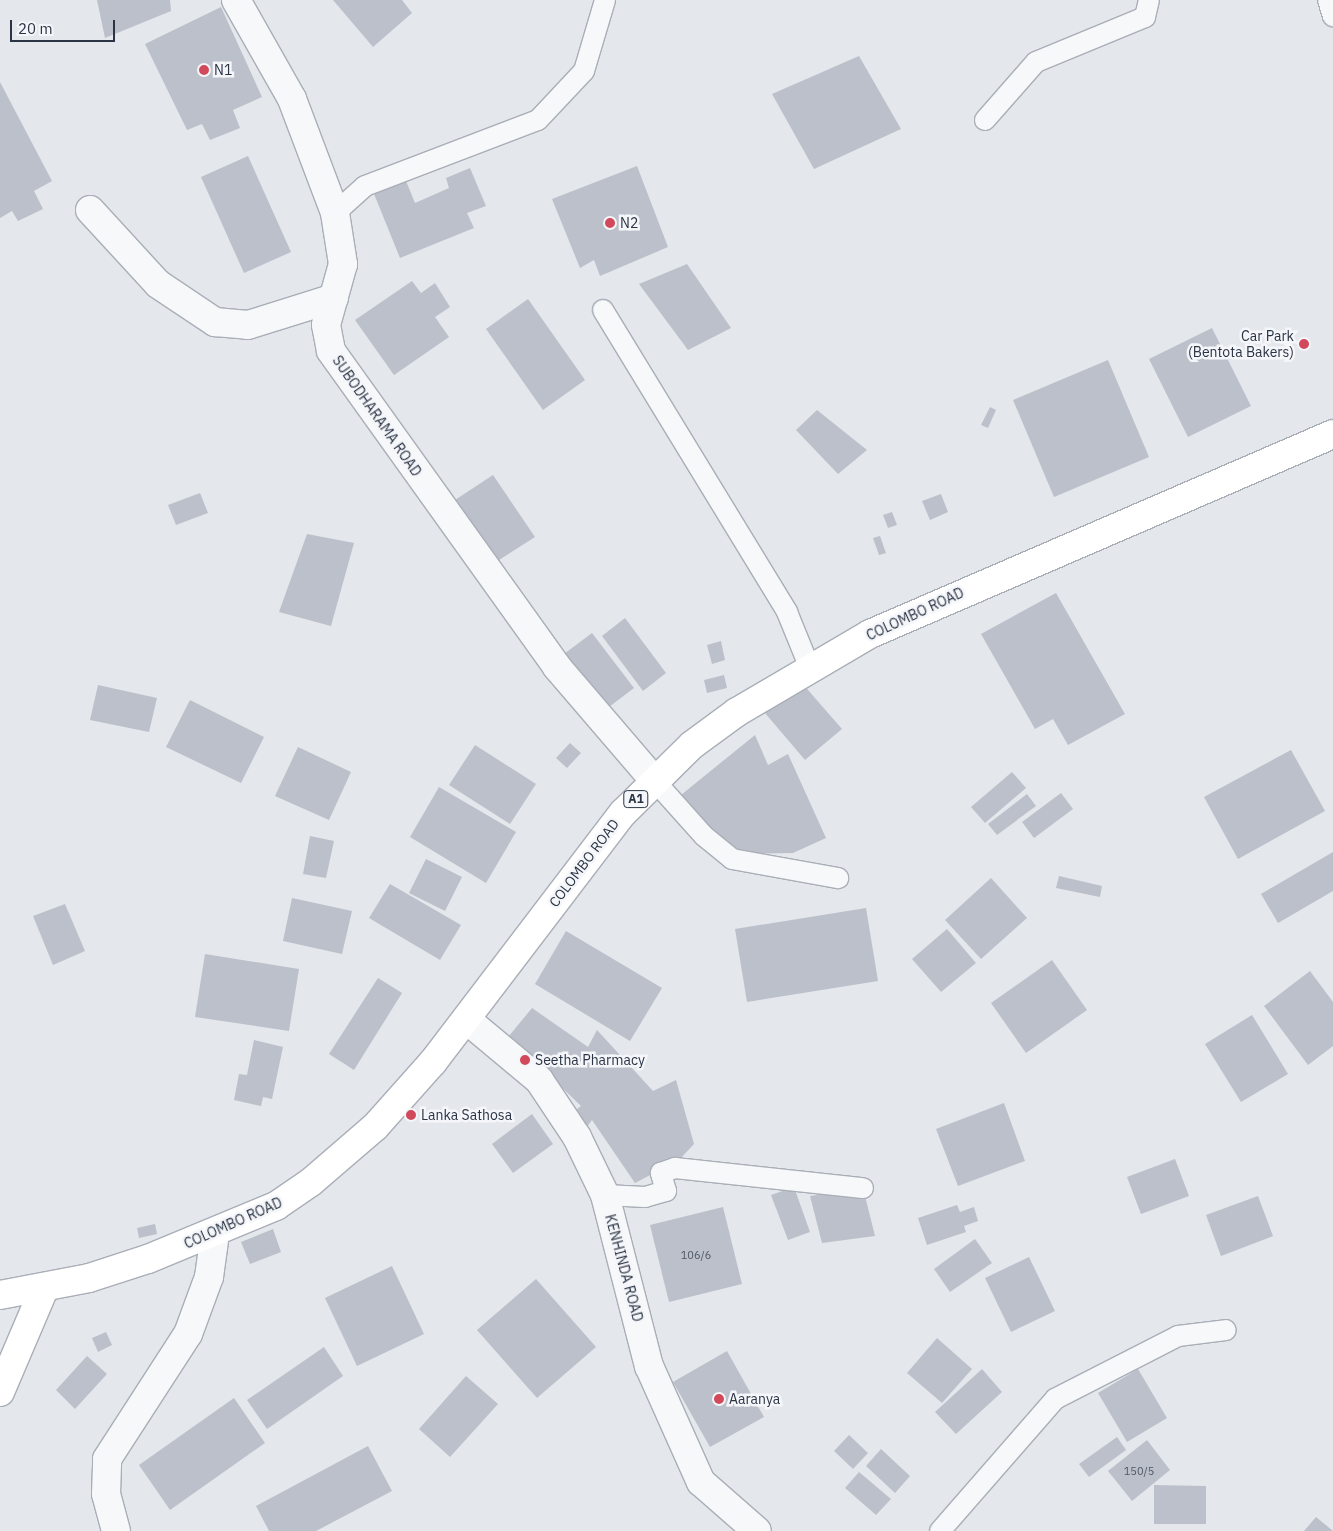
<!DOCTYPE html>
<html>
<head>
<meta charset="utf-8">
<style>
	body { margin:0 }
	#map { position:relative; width:1333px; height:1531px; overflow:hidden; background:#e4e7ec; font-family:"IBM Plex Sans",sans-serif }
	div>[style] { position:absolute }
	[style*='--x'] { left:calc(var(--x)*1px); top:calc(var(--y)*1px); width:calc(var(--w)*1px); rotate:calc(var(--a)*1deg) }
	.building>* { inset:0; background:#bbc0ca }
	.roads { filter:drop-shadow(1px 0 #a9aeb7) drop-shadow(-1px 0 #a9aeb7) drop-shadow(0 1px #a9aeb7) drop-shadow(0 -1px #a9aeb7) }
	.lane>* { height:20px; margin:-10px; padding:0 10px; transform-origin:10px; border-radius:10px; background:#f7f8fa }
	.street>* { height:28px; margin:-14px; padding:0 14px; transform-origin:14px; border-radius:14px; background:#f7f8fa }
	.primary>* { height:28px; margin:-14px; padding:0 14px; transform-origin:14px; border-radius:14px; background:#fff }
	.highway>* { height:28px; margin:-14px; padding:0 14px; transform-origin:14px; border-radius:14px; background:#fff }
	.dots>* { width:14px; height:14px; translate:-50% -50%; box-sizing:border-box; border:2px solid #f4f6f9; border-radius:50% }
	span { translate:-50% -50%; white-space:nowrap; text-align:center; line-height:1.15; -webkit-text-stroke:5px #f4f6f9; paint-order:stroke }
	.number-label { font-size:11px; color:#4f5766 }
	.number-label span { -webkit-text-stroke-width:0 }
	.shield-label span { padding:1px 4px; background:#f4f6f9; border:1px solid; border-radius:4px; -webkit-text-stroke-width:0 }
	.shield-label { font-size:12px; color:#2b3445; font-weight:700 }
	.poi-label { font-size:14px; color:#2b3445 }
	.left { translate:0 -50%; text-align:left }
	.right { translate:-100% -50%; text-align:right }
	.street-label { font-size:14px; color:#2b3445 }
	.scale { position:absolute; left:10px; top:20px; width:105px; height:22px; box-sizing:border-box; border:2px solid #2b3445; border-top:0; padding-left:6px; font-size:15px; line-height:18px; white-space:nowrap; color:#2b3445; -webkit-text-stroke:4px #f4f6f9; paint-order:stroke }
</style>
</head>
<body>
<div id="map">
	<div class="building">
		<div style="clip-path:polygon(97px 0,170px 0,171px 11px,105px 38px)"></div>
		<div style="clip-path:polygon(333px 0,402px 0,412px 13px,373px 47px)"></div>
		<div style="clip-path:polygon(221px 7px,262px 97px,233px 110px,240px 128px,210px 140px,202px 124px,187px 130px,145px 44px)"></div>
		<div style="clip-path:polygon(859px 56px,901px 129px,814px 169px,772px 94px)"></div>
		<div style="clip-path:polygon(0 82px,52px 181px,34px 191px,43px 209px,18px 221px,12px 211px,0 218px)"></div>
		<div style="clip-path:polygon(248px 156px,291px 252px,244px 273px,201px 177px)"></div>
		<div style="clip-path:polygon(637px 166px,668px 247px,600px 276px,594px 260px,580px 268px,552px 199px)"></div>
		<div style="clip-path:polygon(470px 168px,486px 206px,467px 213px,474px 228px,400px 258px,372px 189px,404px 176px,415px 203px,449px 188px,446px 178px)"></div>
		<div style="clip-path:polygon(687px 264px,731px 328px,688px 350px,639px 284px)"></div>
		<div style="clip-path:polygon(412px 281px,421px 293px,435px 283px,450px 307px,435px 317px,449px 337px,394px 375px,355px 320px)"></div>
		<div style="clip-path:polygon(528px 299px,585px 380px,543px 410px,486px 329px)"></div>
		<div style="clip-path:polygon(1212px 328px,1251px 406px,1188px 437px,1149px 359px)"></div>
		<div style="clip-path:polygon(1108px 360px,1149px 457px,1054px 497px,1013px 400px)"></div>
		<div style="clip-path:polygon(990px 407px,996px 410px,988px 428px,981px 425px)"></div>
		<div style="clip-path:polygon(817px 410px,867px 450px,838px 474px,796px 430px)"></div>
		<div style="clip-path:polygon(493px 475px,535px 537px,496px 562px,455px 500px)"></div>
		<div style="clip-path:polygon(200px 493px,208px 513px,176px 525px,168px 505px)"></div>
		<div style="clip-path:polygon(941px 494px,948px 512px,930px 520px,922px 501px)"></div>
		<div style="clip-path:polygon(892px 512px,897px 525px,888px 528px,883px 515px)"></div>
		<div style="clip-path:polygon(307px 534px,354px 543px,331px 626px,279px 612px)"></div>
		<div style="clip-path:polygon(880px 536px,886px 553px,879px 555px,873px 538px)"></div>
		<div style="clip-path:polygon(1056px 593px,1125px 714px,1068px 745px,1053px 719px,1035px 729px,981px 634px)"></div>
		<div style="clip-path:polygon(625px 618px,666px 673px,643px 691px,602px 636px)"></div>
		<div style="clip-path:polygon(592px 633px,634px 688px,601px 713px,560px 657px)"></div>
		<div style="clip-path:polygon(721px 641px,725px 660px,712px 664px,707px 645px)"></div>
		<div style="clip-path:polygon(724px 675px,727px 688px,707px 693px,704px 680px)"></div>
		<div style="clip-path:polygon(801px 682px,842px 729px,805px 760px,765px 713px)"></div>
		<div style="clip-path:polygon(98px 685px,157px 698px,149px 732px,90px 720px)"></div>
		<div style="clip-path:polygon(190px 700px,264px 737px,241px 783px,166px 747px)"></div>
		<div style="clip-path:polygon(755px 735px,768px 765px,788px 754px,826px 838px,793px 853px,738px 854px,711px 833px,681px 795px)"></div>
		<div style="clip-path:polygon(570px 743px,581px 753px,567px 768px,556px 758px)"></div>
		<div style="clip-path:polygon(475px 745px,536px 784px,510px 824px,449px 785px)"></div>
		<div style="clip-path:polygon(298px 747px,351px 772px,329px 820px,275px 796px)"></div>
		<div style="clip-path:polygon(1291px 750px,1325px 811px,1238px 859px,1204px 797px)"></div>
		<div style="clip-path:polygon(1012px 772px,1026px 788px,985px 823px,971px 807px)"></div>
		<div style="clip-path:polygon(439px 787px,516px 832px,486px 883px,410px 837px)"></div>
		<div style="clip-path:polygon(1061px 793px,1073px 809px,1034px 838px,1022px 822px)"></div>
		<div style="clip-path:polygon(1027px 794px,1036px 806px,997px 835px,988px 824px)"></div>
		<div style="clip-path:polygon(310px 836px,334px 841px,326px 878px,303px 874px)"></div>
		<div style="clip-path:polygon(1333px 852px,1333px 891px,1278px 923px,1261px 894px)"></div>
		<div style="clip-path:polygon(426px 859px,462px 877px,445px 911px,409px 893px)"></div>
		<div style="clip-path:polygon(1059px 876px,1102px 886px,1100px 897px,1056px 888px)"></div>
		<div style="clip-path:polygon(991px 878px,1027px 918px,981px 959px,945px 920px)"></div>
		<div style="clip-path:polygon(390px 884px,461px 925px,440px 960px,369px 918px)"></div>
		<div style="clip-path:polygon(292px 898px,352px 911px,342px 954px,283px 941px)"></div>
		<div style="clip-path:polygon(65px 904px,85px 951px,53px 965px,33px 916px)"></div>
		<div style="clip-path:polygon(866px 908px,878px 981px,747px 1002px,735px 929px)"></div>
		<div style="clip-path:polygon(947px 929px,976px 963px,941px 992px,912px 959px)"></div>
		<div style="clip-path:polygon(566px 931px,662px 988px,630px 1041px,535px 984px)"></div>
		<div style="clip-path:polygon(205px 954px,299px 969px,289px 1031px,195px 1017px)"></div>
		<div style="clip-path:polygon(1052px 960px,1087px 1010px,1026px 1053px,991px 1003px)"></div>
		<div style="clip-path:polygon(1310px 971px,1333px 1002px,1333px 1046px,1308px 1065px,1264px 1006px)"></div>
		<div style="clip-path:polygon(378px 978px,402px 993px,354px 1070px,329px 1054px)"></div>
		<div style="clip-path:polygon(532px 1008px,588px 1047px,597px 1030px,653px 1091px,676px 1080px,694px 1144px,679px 1160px,635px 1183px,592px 1120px,586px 1128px,572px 1113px,581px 1106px,509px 1036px)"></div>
		<div style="clip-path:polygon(1252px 1015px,1288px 1074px,1241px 1102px,1205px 1044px)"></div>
		<div style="clip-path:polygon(254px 1040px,283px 1047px,272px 1099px,263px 1097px,261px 1106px,234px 1100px,239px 1074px,247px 1075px)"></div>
		<div style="clip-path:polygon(1004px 1103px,1025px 1161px,958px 1186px,936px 1129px)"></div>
		<div style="clip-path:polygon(532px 1114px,553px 1144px,513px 1173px,492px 1144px)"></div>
		<div style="clip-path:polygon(1175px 1159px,1189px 1196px,1141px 1214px,1127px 1177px)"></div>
		<div style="clip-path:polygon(794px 1187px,810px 1232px,788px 1240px,771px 1195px)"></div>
		<div style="clip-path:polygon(863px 1188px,875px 1236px,822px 1243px,810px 1196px)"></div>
		<div style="clip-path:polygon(1258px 1196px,1273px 1236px,1221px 1256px,1206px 1215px)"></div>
		<div style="clip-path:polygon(957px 1205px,960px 1212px,974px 1207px,978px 1221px,964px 1226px,966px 1232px,927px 1245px,918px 1218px)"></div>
		<div style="clip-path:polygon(723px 1207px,742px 1284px,669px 1302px,650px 1225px)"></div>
		<div style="clip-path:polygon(155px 1224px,157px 1234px,139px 1238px,137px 1228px)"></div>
		<div style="clip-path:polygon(273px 1229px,281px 1252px,250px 1264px,241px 1242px)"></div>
		<div style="clip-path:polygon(975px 1239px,992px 1263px,950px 1292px,934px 1269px)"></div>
		<div style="clip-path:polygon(1029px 1257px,1055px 1311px,1011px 1332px,985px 1278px)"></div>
		<div style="clip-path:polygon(392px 1266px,424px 1334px,357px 1366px,325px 1298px)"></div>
		<div style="clip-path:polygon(536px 1279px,596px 1347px,537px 1398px,477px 1330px)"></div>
		<div style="clip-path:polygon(106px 1332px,112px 1345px,98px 1352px,92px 1338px)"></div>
		<div style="clip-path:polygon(937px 1338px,972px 1369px,942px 1403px,907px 1373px)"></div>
		<div style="clip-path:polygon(324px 1347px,343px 1376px,267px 1429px,247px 1400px)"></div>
		<div style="clip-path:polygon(727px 1351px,764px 1417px,710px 1447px,673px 1382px)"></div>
		<div style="clip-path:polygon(87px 1356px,107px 1374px,75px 1409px,56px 1390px)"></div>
		<div style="clip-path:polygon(982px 1369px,1002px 1392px,956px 1434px,935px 1412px)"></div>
		<div style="clip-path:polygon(1138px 1369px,1167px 1418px,1127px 1442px,1098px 1393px)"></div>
		<div style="clip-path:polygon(466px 1376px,498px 1404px,450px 1457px,419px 1429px)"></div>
		<div style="clip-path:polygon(234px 1398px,265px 1443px,170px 1510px,139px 1465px)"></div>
		<div style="clip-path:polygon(849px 1435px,868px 1453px,853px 1469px,834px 1451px)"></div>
		<div style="clip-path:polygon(1117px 1437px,1126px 1450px,1089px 1477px,1079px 1464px)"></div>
		<div style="clip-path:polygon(1147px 1440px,1170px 1470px,1132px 1501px,1108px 1471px)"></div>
		<div style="clip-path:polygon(368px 1446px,392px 1491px,316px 1531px,269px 1531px,256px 1506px)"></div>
		<div style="clip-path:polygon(881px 1449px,910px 1476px,895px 1493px,866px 1466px)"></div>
		<div style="clip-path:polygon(859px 1472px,891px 1499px,876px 1515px,845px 1488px)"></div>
		<div style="clip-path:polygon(1154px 1485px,1206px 1486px,1206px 1524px,1154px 1524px)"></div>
		<div style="clip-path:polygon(1316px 1517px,1333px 1531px,1304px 1531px)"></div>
	</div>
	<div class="roads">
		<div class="lane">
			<div style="--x:1328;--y:0;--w:17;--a:73"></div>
			<div style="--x:985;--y:120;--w:77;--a:-48.7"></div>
			<div style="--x:1036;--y:62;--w:118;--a:-22.4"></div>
			<div style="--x:1145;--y:17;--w:17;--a:-77"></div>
			<div style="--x:335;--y:213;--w:40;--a:-42"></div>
			<div style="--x:365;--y:186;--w:185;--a:-20.9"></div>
			<div style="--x:538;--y:120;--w:67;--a:-46.8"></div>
			<div style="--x:584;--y:71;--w:74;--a:-73.5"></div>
			<div style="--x:603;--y:310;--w:354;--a:58.6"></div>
			<div style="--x:787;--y:612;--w:58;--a:67.8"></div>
			<div style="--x:653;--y:779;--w:76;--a:48.2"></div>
			<div style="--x:704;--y:836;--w:36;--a:39"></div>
			<div style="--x:732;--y:859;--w:108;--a:10.2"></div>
			<div style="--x:605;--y:1195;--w:40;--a:2.9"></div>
			<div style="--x:645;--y:1197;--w:22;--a:-16"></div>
			<div style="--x:666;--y:1191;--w:19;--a:-106"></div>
			<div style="--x:661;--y:1173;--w:15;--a:-20"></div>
			<div style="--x:675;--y:1168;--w:189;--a:6.1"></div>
			<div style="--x:940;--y:1531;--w:175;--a:-48.9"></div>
			<div style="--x:1055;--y:1399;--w:138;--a:-27.1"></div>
			<div style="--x:1178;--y:1336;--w:48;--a:-7.1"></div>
		</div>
		<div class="street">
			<div style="--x:236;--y:0;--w:114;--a:60.5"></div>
			<div style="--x:292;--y:99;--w:122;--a:69.3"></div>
			<div style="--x:335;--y:213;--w:52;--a:81.1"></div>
			<div style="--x:343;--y:264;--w:63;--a:105.6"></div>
			<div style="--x:326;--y:325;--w:26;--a:79"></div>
			<div style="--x:331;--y:351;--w:388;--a:54.4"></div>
			<div style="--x:557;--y:667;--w:148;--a:49.4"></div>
			<div style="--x:90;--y:210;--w:100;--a:47.4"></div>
			<div style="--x:158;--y:284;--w:69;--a:33.7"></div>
			<div style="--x:215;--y:322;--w:33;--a:5"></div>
			<div style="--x:248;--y:325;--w:90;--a:-17.4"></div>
			<div style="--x:467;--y:1020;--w:94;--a:39.8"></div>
			<div style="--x:539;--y:1080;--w:69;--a:56.3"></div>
			<div style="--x:577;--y:1137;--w:64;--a:64.2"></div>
			<div style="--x:605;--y:1195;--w:177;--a:75.6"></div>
			<div style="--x:649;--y:1366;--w:127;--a:65.9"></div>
			<div style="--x:701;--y:1482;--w:74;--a:41.2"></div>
			<div style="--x:116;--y:1531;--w:38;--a:-105"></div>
			<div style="--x:106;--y:1494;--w:35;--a:-88"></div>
			<div style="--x:107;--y:1459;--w:149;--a:-57.1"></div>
			<div style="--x:188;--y:1334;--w:61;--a:-69.8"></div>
			<div style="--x:209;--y:1277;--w:43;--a:-82.1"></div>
		</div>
		<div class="primary">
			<div style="--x:0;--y:1392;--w:112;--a:-66.9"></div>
		</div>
		<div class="highway">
			<div style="--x:0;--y:1295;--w:91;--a:-10.8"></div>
			<div style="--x:89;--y:1278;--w:62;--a:-17.9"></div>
			<div style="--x:148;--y:1259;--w:139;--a:-22.5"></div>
			<div style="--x:276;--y:1206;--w:42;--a:-34.4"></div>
			<div style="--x:311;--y:1182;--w:84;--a:-40.7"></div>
			<div style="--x:375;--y:1127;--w:87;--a:-48.3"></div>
			<div style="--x:433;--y:1062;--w:313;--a:-52.7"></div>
			<div style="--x:623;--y:813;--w:97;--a:-44.6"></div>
			<div style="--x:692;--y:745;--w:56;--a:-36.3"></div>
			<div style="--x:737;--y:712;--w:154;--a:-30.4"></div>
			<div style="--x:870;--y:634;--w:504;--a:-23.36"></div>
		</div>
	</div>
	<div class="dots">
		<div style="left:204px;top:70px;background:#d1495b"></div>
		<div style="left:610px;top:223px;background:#d1495b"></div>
		<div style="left:1304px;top:344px;background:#d1495b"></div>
		<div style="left:525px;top:1060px;background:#d1495b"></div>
		<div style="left:411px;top:1115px;background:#d1495b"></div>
		<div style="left:719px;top:1399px;background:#d1495b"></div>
	</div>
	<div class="number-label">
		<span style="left:696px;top:1255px">106/6</span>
		<span style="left:1139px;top:1471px">150/5</span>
	</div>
	<div class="shield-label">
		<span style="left:636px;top:799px">A1</span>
	</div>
	<div class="poi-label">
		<span class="left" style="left:214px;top:70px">N1</span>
		<span class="left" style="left:620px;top:223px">N2</span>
		<span class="right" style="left:1294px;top:344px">Car Park<br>(Bentota Bakers)</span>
		<span class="left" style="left:535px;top:1060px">Seetha Pharmacy</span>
		<span class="left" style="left:421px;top:1115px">Lanka Sathosa</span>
		<span class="left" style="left:729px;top:1399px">Aaranya</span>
	</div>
	<div class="street-label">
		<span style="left:377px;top:416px;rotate:55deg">SUBODHARAMA ROAD</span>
		<span style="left:915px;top:614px;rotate:-25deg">COLOMBO ROAD</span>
		<span style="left:584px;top:863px;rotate:-53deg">COLOMBO ROAD</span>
		<span style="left:233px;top:1223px;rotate:-24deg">COLOMBO ROAD</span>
		<span style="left:624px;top:1268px;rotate:75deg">KENHINDA ROAD</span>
	</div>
	<div class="scale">20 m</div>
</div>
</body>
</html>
